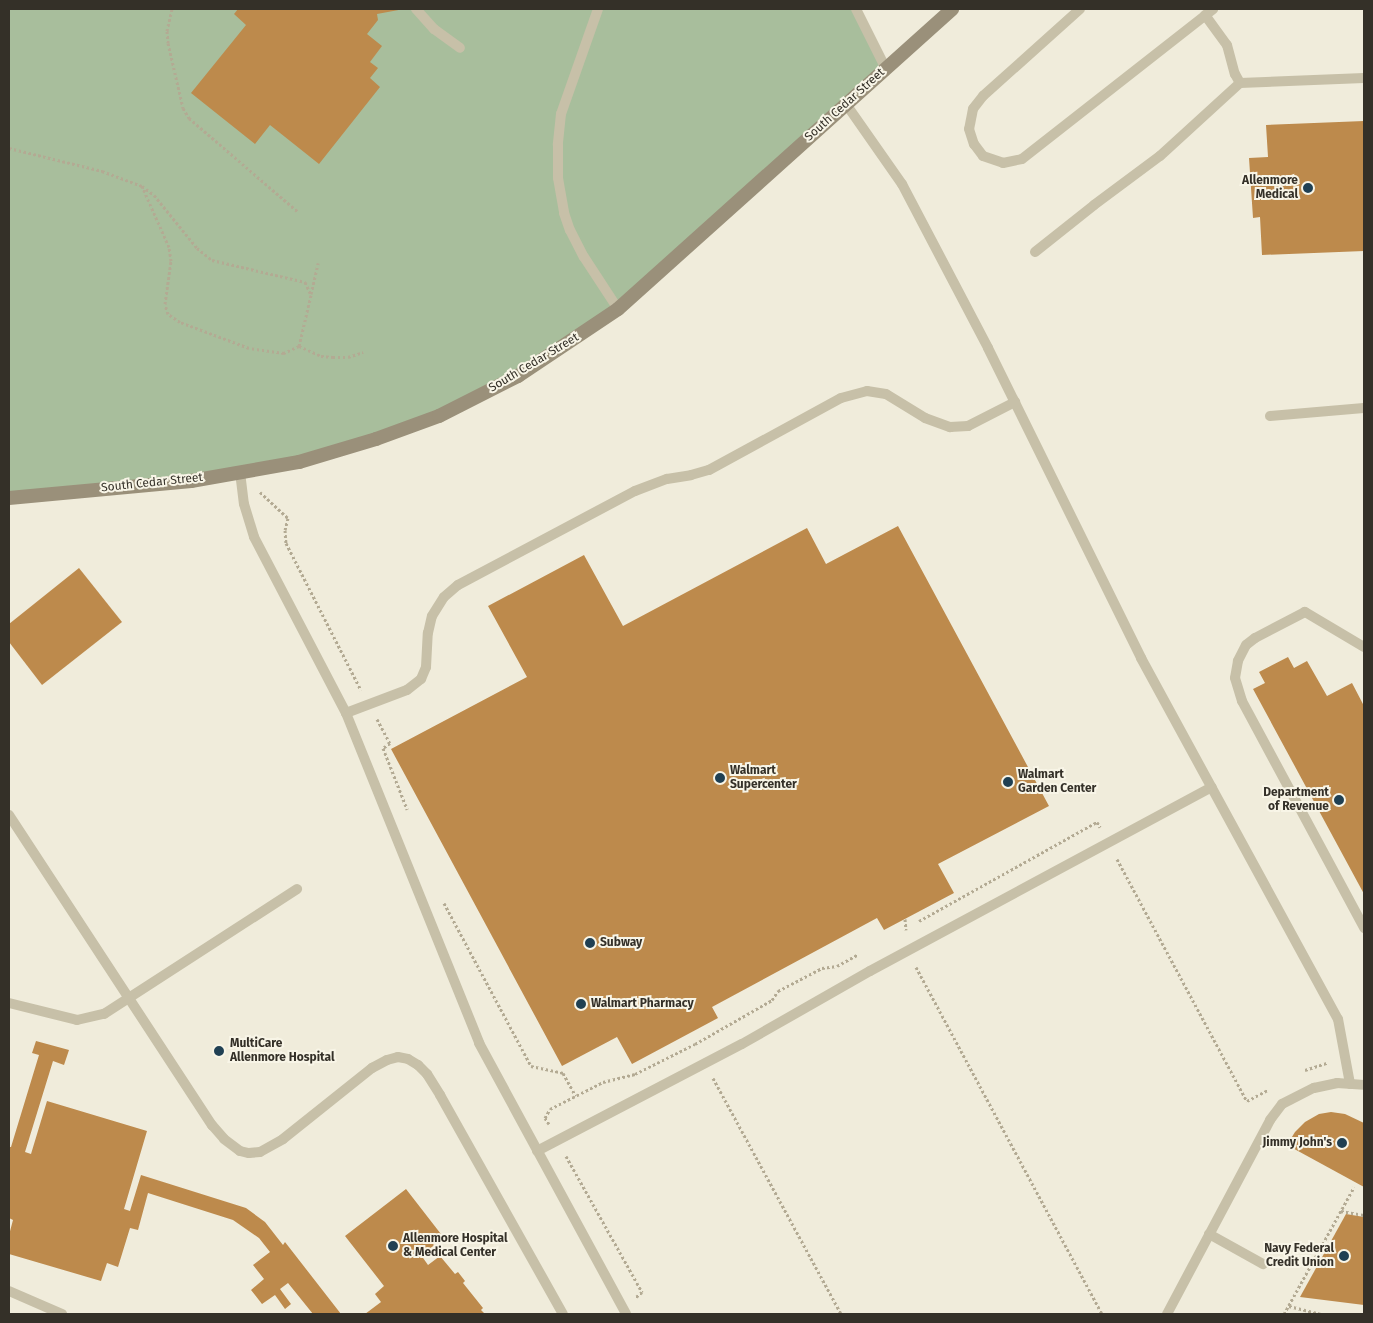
<!DOCTYPE html>
<html>
<head>
<meta charset="utf-8">
<style>
	body { margin:0 }
	#map { position:relative; width:1373px; height:1323px; overflow:hidden; background:#f0ecdb; font-family:"Fira Sans",sans-serif }
	div>[style] { position:absolute }
	[style*='--x'] { left:calc(var(--x)*1px); top:calc(var(--y)*1px); width:calc(var(--w)*1px); rotate:calc(var(--a)*1deg) }
	.green>* { inset:0; background:#a8be9c }
	.building>* { inset:0; background:#bd8a4c }
	.path>* { height:3px; margin-top:-1.5px; transform-origin:0; background:repeating-linear-gradient(90deg,#b3aa93 0 2.5px,transparent 0 5px) }
	.service>* { height:10px; margin:-5px; padding:0 5px; transform-origin:5px; border-radius:5px; background:#c7c0a8 }
	.secondary>* { height:14px; margin:-7px; padding:0 7px; transform-origin:7px; border-radius:7px; background:#9a907a }
	.dots>* { width:14px; height:14px; translate:-50% -50%; box-sizing:border-box; border:2px solid #f8f5e7; border-radius:50% }
	span { translate:-50% -50%; white-space:nowrap; text-align:center; line-height:1.15; -webkit-text-stroke:4px #f8f5e7; paint-order:stroke }
	.street-label { font-size:12px; color:#343028 }
	.poi-label { font-size:12px; color:#343028; font-weight:700 }
	.right { translate:-100% -50%; text-align:right }
	.left { translate:0 -50%; text-align:left }
	.frame { position:absolute; inset:0; border:10px solid #343028; pointer-events:none }
</style>
</head>
<body>
<div id="map">
	<div class="green">
		<div style="clip-path:polygon(9px 9px,856px 9px,886px 69px,618px 309px,439px 416px,299px 462px,9px 498px)"></div>
	</div>
	<div class="building">
		<div style="clip-path:polygon(238px 9px,404px 9px,377px 14px,378px 20px,367px 34px,382px 46px,370px 62px,378px 68px,370px 78px,380px 87px,319px 164px,270px 125px,255px 144px,191px 93px,246px 25px,234px 14px)"></div>
		<div style="clip-path:polygon(1364px 121px,1364px 251px,1262px 255px,1260px 217px,1253px 218px,1249px 158px,1268px 157px,1266px 125px)"></div>
		<div style="clip-path:polygon(898px 526px,1049px 806px,938px 864px,954px 893px,884px 930px,877px 918px,712px 1007px,718px 1018px,632px 1064px,617px 1037px,562px 1066px,391px 749px,527px 677px,488px 606px,584px 555px,623px 626px,807px 528px,826px 564px)"></div>
		<div style="clip-path:polygon(79px 568px,122px 622px,42px 685px,9px 642px,9px 624px)"></div>
		<div style="clip-path:polygon(1288px 657px,1294px 668px,1307px 661px,1327px 696px,1352px 683px,1364px 706px,1364px 894px,1253px 689px,1265px 683px,1259px 672px)"></div>
		<div style="clip-path:polygon(36px 1041px,69px 1050px,64px 1065px,53px 1061px,25px 1152px,31px 1154px,47px 1101px,147px 1131px,124px 1209px,130px 1211px,141px 1175px,246px 1208px,265px 1222px,283px 1245px,285px 1242px,341px 1314px,313px 1314px,288px 1283px,280px 1289px,291px 1304px,285px 1309px,275px 1295px,262px 1304px,251px 1290px,264px 1279px,253px 1265px,270px 1252px,259px 1238px,233px 1220px,148px 1193px,138px 1230px,130px 1228px,118px 1267px,107px 1263px,101px 1281px,9px 1254px,9px 1235px,13px 1220px,9px 1218px,9px 1147px,11px 1147px,39px 1055px,32px 1053px)"></div>
		<div style="clip-path:polygon(1331px 1112px,1345px 1114px,1364px 1123px,1364px 1187px,1287px 1145px,1295px 1132px,1305px 1122px,1319px 1114px)"></div>
		<div style="clip-path:polygon(406px 1189px,444px 1238px,421px 1255px,428px 1265px,440px 1256px,455px 1274px,458px 1272px,465px 1281px,463px 1283px,483px 1308px,481px 1310px,485px 1314px,365px 1314px,381px 1302px,375px 1294px,384px 1286px,345px 1236px)"></div>
		<div style="clip-path:polygon(1346px 1214px,1364px 1217px,1364px 1305px,1300px 1297px)"></div>
	</div>
	<div class="path">
		<div style="--x:172;--y:9;--w:23;--a:103"></div>
		<div style="--x:167;--y:31;--w:12;--a:85"></div>
		<div style="--x:168;--y:43;--w:67;--a:77"></div>
		<div style="--x:183;--y:108;--w:12;--a:59"></div>
		<div style="--x:189;--y:118;--w:143;--a:40.7"></div>
		<div style="--x:9;--y:148;--w:96;--a:13.9"></div>
		<div style="--x:102;--y:171;--w:43;--a:20.6"></div>
		<div style="--x:142;--y:186;--w:15;--a:37"></div>
		<div style="--x:154;--y:195;--w:68;--a:50.9"></div>
		<div style="--x:197;--y:248;--w:19;--a:39"></div>
		<div style="--x:212;--y:260;--w:96;--a:13.3"></div>
		<div style="--x:305;--y:282;--w:14;--a:65"></div>
		<div style="--x:311;--y:295;--w:52;--a:103.2"></div>
		<div style="--x:299;--y:346;--w:17;--a:155"></div>
		<div style="--x:284;--y:353;--w:35;--a:-172"></div>
		<div style="--x:249;--y:348;--w:74;--a:-159.4"></div>
		<div style="--x:180;--y:322;--w:14;--a:-146"></div>
		<div style="--x:168;--y:314;--w:10;--a:-107"></div>
		<div style="--x:165;--y:304;--w:43;--a:-82.1"></div>
		<div style="--x:171;--y:261;--w:14;--a:-98"></div>
		<div style="--x:169;--y:247;--w:67;--a:-113.9"></div>
		<div style="--x:311;--y:294;--w:32;--a:-77"></div>
		<div style="--x:299;--y:346;--w:24;--a:24"></div>
		<div style="--x:321;--y:356;--w:12;--a:5"></div>
		<div style="--x:333;--y:357;--w:15;--a:0"></div>
		<div style="--x:348;--y:357;--w:16;--a:-18"></div>
		<div style="--x:260;--y:492;--w:38;--a:43"></div>
		<div style="--x:288;--y:518;--w:12;--a:104"></div>
		<div style="--x:285;--y:530;--w:13;--a:86"></div>
		<div style="--x:286;--y:543;--w:165;--a:63"></div>
		<div style="--x:377;--y:719;--w:27;--a:62"></div>
		<div style="--x:390;--y:743;--w:9;--a:144"></div>
		<div style="--x:383;--y:748;--w:66;--a:68.5"></div>
		<div style="--x:1117;--y:859;--w:275;--a:61.8"></div>
		<div style="--x:1247;--y:1101;--w:24;--a:-28"></div>
		<div style="--x:444;--y:903;--w:185;--a:61.9"></div>
		<div style="--x:531;--y:1066;--w:33;--a:12"></div>
		<div style="--x:563;--y:1073;--w:26;--a:61"></div>
		<div style="--x:905;--y:919;--w:11;--a:85"></div>
		<div style="--x:919;--y:921;--w:204;--a:-29.1"></div>
		<div style="--x:1097;--y:822;--w:6;--a:59"></div>
		<div style="--x:916;--y:967;--w:394;--a:61.8"></div>
		<div style="--x:1305;--y:1070;--w:23;--a:-18"></div>
		<div style="--x:713;--y:1078;--w:268;--a:61.5"></div>
		<div style="--x:549;--y:1124;--w:7;--a:-124"></div>
		<div style="--x:545;--y:1118;--w:10;--a:-61"></div>
		<div style="--x:550;--y:1109;--w:59;--a:-27"></div>
		<div style="--x:603;--y:1082;--w:33;--a:-14"></div>
		<div style="--x:635;--y:1074;--w:67;--a:-26.6"></div>
		<div style="--x:695;--y:1044;--w:89;--a:-29.7"></div>
		<div style="--x:772;--y:1000;--w:11;--a:-56"></div>
		<div style="--x:778;--y:991;--w:50;--a:-27.6"></div>
		<div style="--x:822;--y:968;--w:15;--a:-8"></div>
		<div style="--x:837;--y:966;--w:23;--a:-29"></div>
		<div style="--x:566;--y:1156;--w:156;--a:60.8"></div>
		<div style="--x:642;--y:1292;--w:8;--a:140"></div>
		<div style="--x:1341;--y:1211;--w:23;--a:10"></div>
		<div style="--x:1289;--y:1306;--w:34;--a:14"></div>
		<div style="--x:1284;--y:1314;--w:145;--a:-61.1"></div>
	</div>
	<div class="service">
		<div style="--x:416;--y:9;--w:27;--a:48"></div>
		<div style="--x:434;--y:29;--w:32;--a:36"></div>
		<div style="--x:598;--y:9;--w:111;--a:109.4"></div>
		<div style="--x:561;--y:114;--w:31;--a:96"></div>
		<div style="--x:558;--y:145;--w:33;--a:90"></div>
		<div style="--x:558;--y:178;--w:36;--a:80"></div>
		<div style="--x:564;--y:213;--w:18;--a:71"></div>
		<div style="--x:570;--y:230;--w:30;--a:63"></div>
		<div style="--x:584;--y:257;--w:62;--a:56.8"></div>
		<div style="--x:856;--y:9;--w:67;--a:63.4"></div>
		<div style="--x:1080;--y:9;--w:130;--a:138.1"></div>
		<div style="--x:983;--y:96;--w:16;--a:128"></div>
		<div style="--x:973;--y:109;--w:20;--a:101"></div>
		<div style="--x:969;--y:129;--w:16;--a:72"></div>
		<div style="--x:974;--y:144;--w:15;--a:53"></div>
		<div style="--x:983;--y:156;--w:21;--a:19"></div>
		<div style="--x:1003;--y:163;--w:19;--a:-12"></div>
		<div style="--x:1022;--y:159;--w:243;--a:-38.1"></div>
		<div style="--x:1205;--y:15;--w:37;--a:54"></div>
		<div style="--x:1227;--y:45;--w:30;--a:75"></div>
		<div style="--x:1235;--y:74;--w:10;--a:61"></div>
		<div style="--x:846;--y:104;--w:98;--a:55"></div>
		<div style="--x:902;--y:184;--w:185;--a:62.3"></div>
		<div style="--x:988;--y:348;--w:346;--a:63.7"></div>
		<div style="--x:1141;--y:658;--w:411;--a:61.4"></div>
		<div style="--x:1338;--y:1019;--w:66;--a:79.5"></div>
		<div style="--x:1035;--y:252;--w:75;--a:-38.5"></div>
		<div style="--x:1094;--y:205;--w:82;--a:-36.6"></div>
		<div style="--x:1160;--y:156;--w:108;--a:-42.4"></div>
		<div style="--x:1240;--y:83;--w:124;--a:-2.3"></div>
		<div style="--x:1270;--y:416;--w:94;--a:-4.9"></div>
		<div style="--x:240;--y:472;--w:32;--a:83"></div>
		<div style="--x:244;--y:504;--w:34;--a:73"></div>
		<div style="--x:254;--y:537;--w:199;--a:62.4"></div>
		<div style="--x:346;--y:713;--w:356;--a:68"></div>
		<div style="--x:479;--y:1043;--w:308;--a:61.5"></div>
		<div style="--x:1364;--y:647;--w:69;--a:-149.3"></div>
		<div style="--x:1305;--y:612;--w:56;--a:152.5"></div>
		<div style="--x:1255;--y:638;--w:11;--a:142"></div>
		<div style="--x:1246;--y:645;--w:18;--a:117"></div>
		<div style="--x:1238;--y:661;--w:17;--a:100"></div>
		<div style="--x:1235;--y:678;--w:24;--a:73"></div>
		<div style="--x:1242;--y:701;--w:258;--a:61.7"></div>
		<div style="--x:346;--y:713;--w:65;--a:-20.7"></div>
		<div style="--x:407;--y:690;--w:18;--a:-38"></div>
		<div style="--x:421;--y:679;--w:13;--a:-67"></div>
		<div style="--x:426;--y:667;--w:34;--a:-87"></div>
		<div style="--x:428;--y:633;--w:17;--a:-77"></div>
		<div style="--x:432;--y:616;--w:22;--a:-58"></div>
		<div style="--x:444;--y:597;--w:18;--a:-41"></div>
		<div style="--x:458;--y:585;--w:200;--a:-28"></div>
		<div style="--x:635;--y:491;--w:34;--a:-21"></div>
		<div style="--x:667;--y:479;--w:24;--a:-9"></div>
		<div style="--x:691;--y:475;--w:19;--a:-16"></div>
		<div style="--x:709;--y:470;--w:150;--a:-28.6"></div>
		<div style="--x:841;--y:398;--w:27;--a:-15"></div>
		<div style="--x:867;--y:391;--w:19;--a:9"></div>
		<div style="--x:886;--y:394;--w:46;--a:31.6"></div>
		<div style="--x:925;--y:418;--w:27;--a:20"></div>
		<div style="--x:950;--y:427;--w:18;--a:-3"></div>
		<div style="--x:968;--y:426;--w:53;--a:-27.1"></div>
		<div style="--x:9;--y:815;--w:371;--a:56.8"></div>
		<div style="--x:212;--y:1125;--w:18;--a:49"></div>
		<div style="--x:224;--y:1139;--w:20;--a:37"></div>
		<div style="--x:240;--y:1151;--w:9;--a:13"></div>
		<div style="--x:249;--y:1153;--w:11;--a:-5"></div>
		<div style="--x:260;--y:1152;--w:26;--a:-29"></div>
		<div style="--x:283;--y:1139;--w:114;--a:-38.6"></div>
		<div style="--x:372;--y:1068;--w:17;--a:-28"></div>
		<div style="--x:387;--y:1060;--w:11;--a:-15"></div>
		<div style="--x:398;--y:1057;--w:10;--a:11"></div>
		<div style="--x:408;--y:1059;--w:12;--a:31"></div>
		<div style="--x:418;--y:1065;--w:13;--a:45"></div>
		<div style="--x:427;--y:1074;--w:25;--a:58"></div>
		<div style="--x:440;--y:1095;--w:251;--a:60.7"></div>
		<div style="--x:9;--y:1003;--w:70;--a:14"></div>
		<div style="--x:77;--y:1020;--w:28;--a:-13"></div>
		<div style="--x:104;--y:1014;--w:230;--a:-32.9"></div>
		<div style="--x:537;--y:1151;--w:231;--a:-27.6"></div>
		<div style="--x:742;--y:1044;--w:147;--a:-29.7"></div>
		<div style="--x:870;--y:971;--w:388;--a:-28.3"></div>
		<div style="--x:1209;--y:1234;--w:62;--a:29.1"></div>
		<div style="--x:9;--y:1291;--w:58;--a:23.5"></div>
		<div style="--x:1167;--y:1314;--w:220;--a:-62"></div>
		<div style="--x:1270;--y:1120;--w:20;--a:-53"></div>
		<div style="--x:1282;--y:1104;--w:36;--a:-27"></div>
		<div style="--x:1314;--y:1088;--w:24;--a:-12"></div>
		<div style="--x:1337;--y:1083;--w:27;--a:4"></div>
	</div>
	<div class="secondary">
		<div style="--x:9;--y:498;--w:183;--a:-5.3"></div>
		<div style="--x:191;--y:481;--w:110;--a:-10"></div>
		<div style="--x:299;--y:462;--w:80;--a:-16.6"></div>
		<div style="--x:376;--y:439;--w:67;--a:-20.1"></div>
		<div style="--x:439;--y:416;--w:89;--a:-26.9"></div>
		<div style="--x:518;--y:376;--w:120;--a:-33.8"></div>
		<div style="--x:618;--y:309;--w:449;--a:-41.9"></div>
	</div>
	<div class="dots">
		<div style="left:1308px;top:188px;background:#204053"></div>
		<div style="left:720px;top:778px;background:#204053"></div>
		<div style="left:1008px;top:782px;background:#204053"></div>
		<div style="left:1339px;top:800px;background:#204053"></div>
		<div style="left:590px;top:943px;background:#204053"></div>
		<div style="left:581px;top:1004px;background:#204053"></div>
		<div style="left:219px;top:1051px;background:#204053"></div>
		<div style="left:1342px;top:1143px;background:#204053"></div>
		<div style="left:393px;top:1246px;background:#204053"></div>
		<div style="left:1344px;top:1256px;background:#204053"></div>
	</div>
	<div class="street-label">
		<span style="left:845px;top:105px;rotate:-42deg">South Cedar Street</span>
		<span style="left:534px;top:363px;rotate:-31deg">South Cedar Street</span>
		<span style="left:152px;top:483px;rotate:-6deg">South Cedar Street</span>
	</div>
	<div class="poi-label">
		<span class="right" style="left:1298px;top:188px">Allenmore<br>Medical</span>
		<span class="left" style="left:730px;top:778px">Walmart<br>Supercenter</span>
		<span class="left" style="left:1018px;top:782px">Walmart<br>Garden Center</span>
		<span class="right" style="left:1329px;top:800px">Department<br>of Revenue</span>
		<span class="left" style="left:600px;top:943px">Subway</span>
		<span class="left" style="left:591px;top:1004px">Walmart Pharmacy</span>
		<span class="left" style="left:230px;top:1051px">MultiCare<br>Allenmore Hospital</span>
		<span class="right" style="left:1332px;top:1143px">Jimmy John's</span>
		<span class="left" style="left:403px;top:1246px">Allenmore Hospital<br>&amp; Medical Center</span>
		<span class="right" style="left:1334px;top:1256px">Navy Federal<br>Credit Union</span>
	</div>
	<div class="frame"></div>
</div>
</body>
</html>
